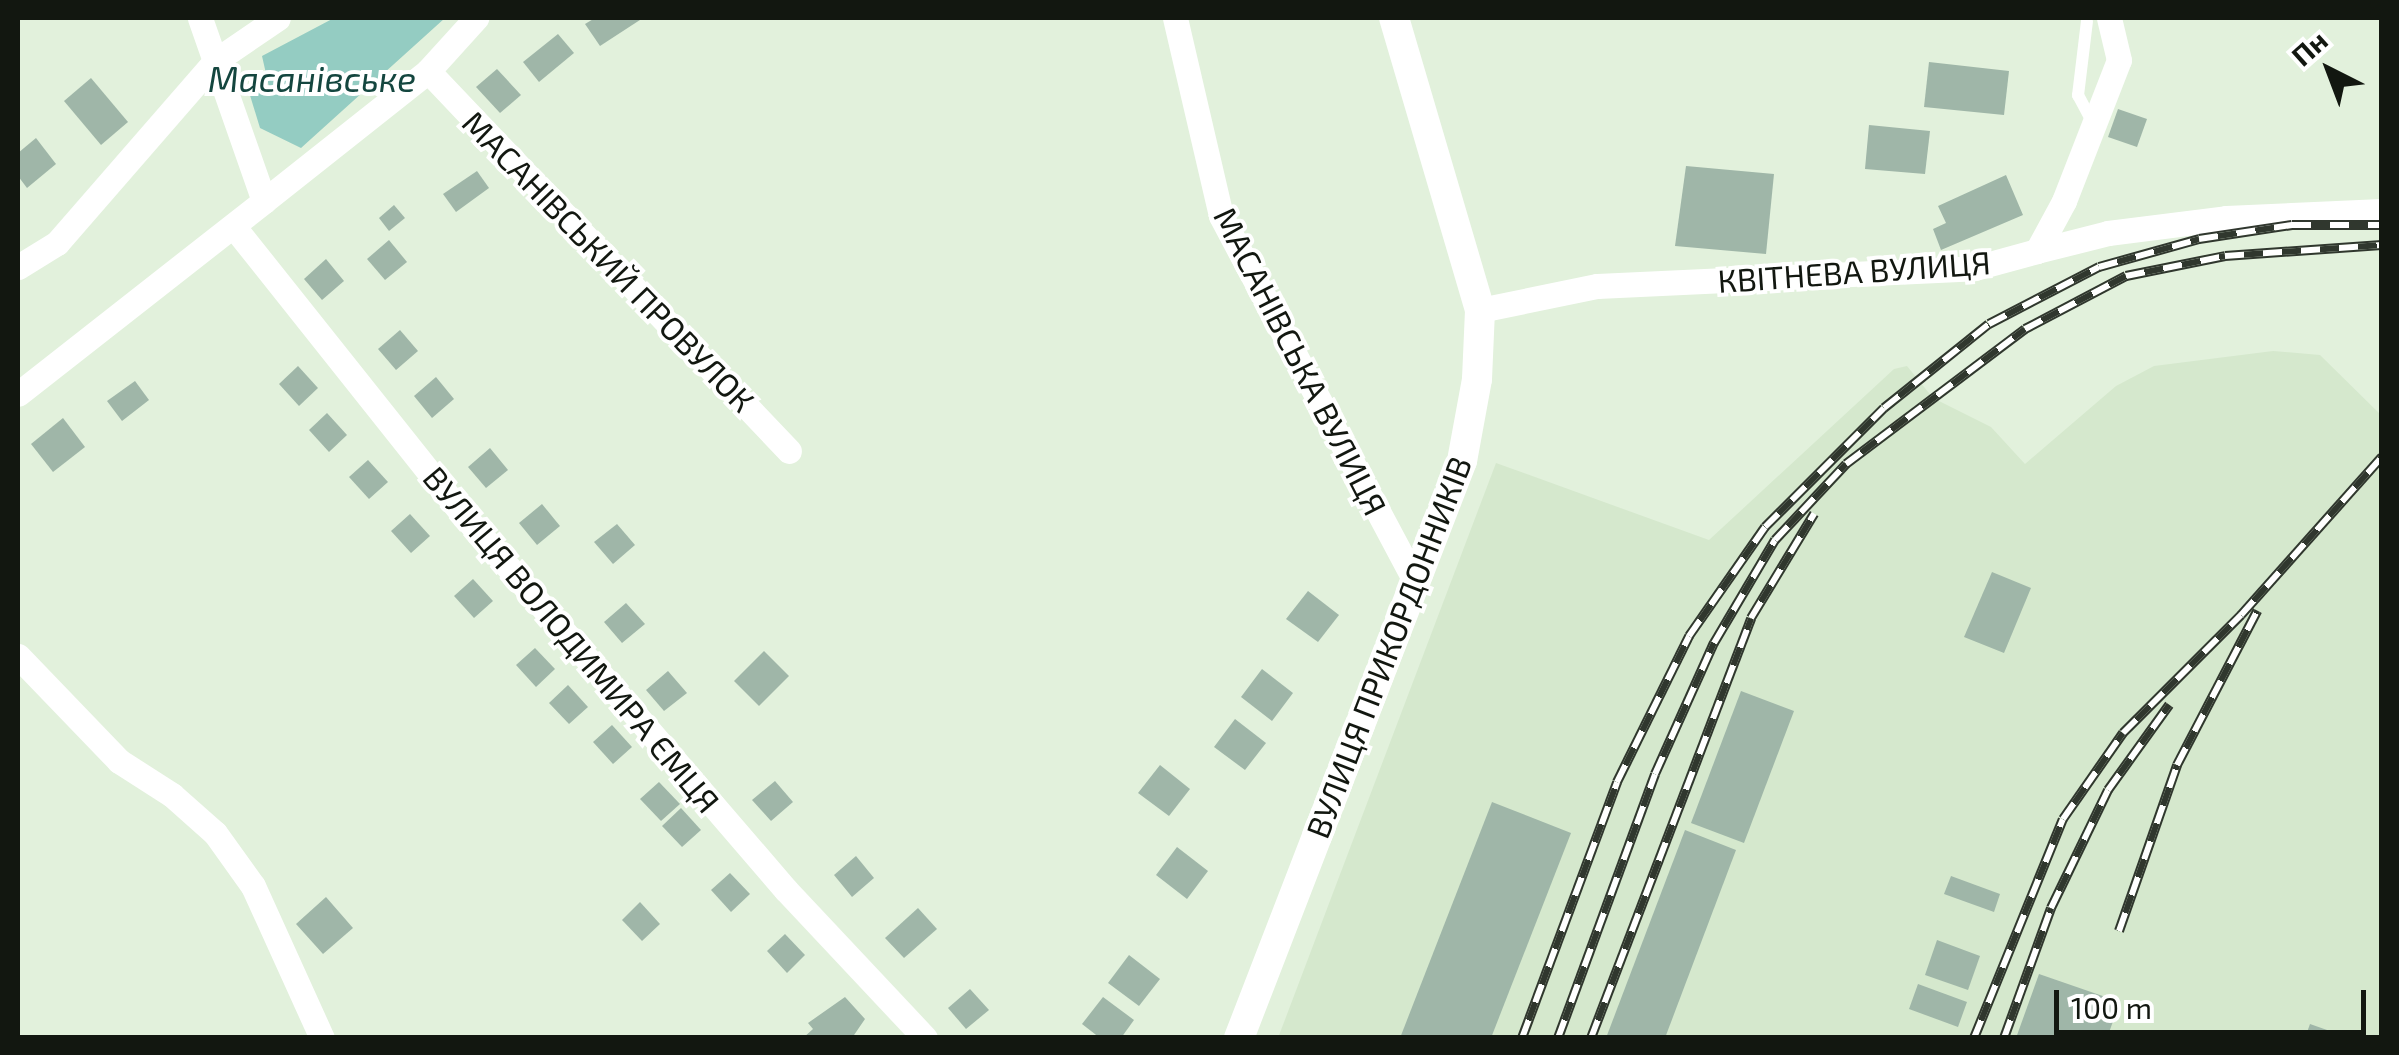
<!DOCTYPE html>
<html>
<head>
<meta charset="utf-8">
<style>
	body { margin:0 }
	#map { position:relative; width:2399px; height:1055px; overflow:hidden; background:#e2f1dc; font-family:"Exo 2",sans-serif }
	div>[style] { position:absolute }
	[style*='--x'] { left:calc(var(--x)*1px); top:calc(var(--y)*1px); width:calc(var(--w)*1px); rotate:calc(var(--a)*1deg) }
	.built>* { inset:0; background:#d5e8cd }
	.water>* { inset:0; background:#94ccc2 }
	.building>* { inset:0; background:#9fb6a8 }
	.service>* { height:12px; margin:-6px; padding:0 6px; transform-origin:6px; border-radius:6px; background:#fff }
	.minor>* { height:25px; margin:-12.5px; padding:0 12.5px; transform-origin:12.5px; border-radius:12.5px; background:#fff }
	.tertiary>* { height:30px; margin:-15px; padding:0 15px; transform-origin:15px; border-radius:15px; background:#fff }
	.rail>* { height:10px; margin-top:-5px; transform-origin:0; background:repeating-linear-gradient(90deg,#fff 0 19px,#30372e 0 38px); box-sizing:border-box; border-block:2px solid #30372e }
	span { translate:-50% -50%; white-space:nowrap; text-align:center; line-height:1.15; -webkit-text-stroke:8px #fff; paint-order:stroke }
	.street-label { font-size:32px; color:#121710 }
	.water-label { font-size:35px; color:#14463f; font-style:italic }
	.frame { position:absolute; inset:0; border:20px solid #121710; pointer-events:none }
	.north { position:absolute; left:2279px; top:20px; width:100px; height:100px; -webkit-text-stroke:8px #fff; paint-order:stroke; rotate:318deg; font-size:28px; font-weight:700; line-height:40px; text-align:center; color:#121710 }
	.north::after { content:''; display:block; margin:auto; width:35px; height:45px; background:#121710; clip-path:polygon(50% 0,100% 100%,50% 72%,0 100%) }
	.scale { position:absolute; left:2054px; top:990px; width:312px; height:45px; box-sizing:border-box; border:5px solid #121710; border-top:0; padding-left:12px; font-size:30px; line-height:35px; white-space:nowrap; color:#121710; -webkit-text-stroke:8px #fff; paint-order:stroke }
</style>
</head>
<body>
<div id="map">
	<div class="built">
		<div style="clip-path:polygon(2273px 351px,2320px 355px,2381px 415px,2381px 1037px,1278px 1038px,1496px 463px,1709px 540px,1894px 369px,1907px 366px,1933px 398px,1991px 427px,2025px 464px,2116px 386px,2154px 366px)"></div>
	</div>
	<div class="water">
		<div style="clip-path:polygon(334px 18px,445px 18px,301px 148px,260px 128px,249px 92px,269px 87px,262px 56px)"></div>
	</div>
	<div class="building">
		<div style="clip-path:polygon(595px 18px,643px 18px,600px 46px,585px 24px)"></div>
		<div style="clip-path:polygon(558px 34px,574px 53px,539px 82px,523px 62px)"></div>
		<div style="clip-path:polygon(1929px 62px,2009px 71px,2004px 115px,1924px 107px)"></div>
		<div style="clip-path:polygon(497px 69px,521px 95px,500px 113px,476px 87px)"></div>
		<div style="clip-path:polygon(91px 78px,128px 122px,101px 145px,64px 101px)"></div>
		<div style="clip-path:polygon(2118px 109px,2147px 119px,2137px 147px,2108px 137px)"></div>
		<div style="clip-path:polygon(1869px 125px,1930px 131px,1925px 174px,1865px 169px)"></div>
		<div style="clip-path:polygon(36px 138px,56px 164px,27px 188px,18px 176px,18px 153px)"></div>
		<div style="clip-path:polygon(1686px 166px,1774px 174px,1766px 254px,1675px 246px)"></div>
		<div style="clip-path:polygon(477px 171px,489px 188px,456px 212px,443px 194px)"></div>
		<div style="clip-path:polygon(2006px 175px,2023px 215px,1941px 250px,1933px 229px,1946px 223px,1938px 206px)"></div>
		<div style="clip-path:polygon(394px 205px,405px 218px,389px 231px,379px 218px)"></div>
		<div style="clip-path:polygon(389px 240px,407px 262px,385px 280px,367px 259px)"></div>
		<div style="clip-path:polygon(326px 259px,344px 281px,322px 300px,304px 279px)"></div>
		<div style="clip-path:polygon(400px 330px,418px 351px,396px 370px,378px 349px)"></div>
		<div style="clip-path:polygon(298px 366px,318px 388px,299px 406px,279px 384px)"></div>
		<div style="clip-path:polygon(436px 377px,454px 399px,432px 418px,414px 396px)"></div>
		<div style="clip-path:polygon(135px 381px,149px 400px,122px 421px,107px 401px)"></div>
		<div style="clip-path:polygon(327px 413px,347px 435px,329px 452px,309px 430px)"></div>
		<div style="clip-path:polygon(63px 418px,85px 447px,53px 472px,31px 444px)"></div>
		<div style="clip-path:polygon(490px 448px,508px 470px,486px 488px,468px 467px)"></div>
		<div style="clip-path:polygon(368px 460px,388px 482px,369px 499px,349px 477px)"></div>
		<div style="clip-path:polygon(542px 504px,560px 526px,537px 545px,519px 523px)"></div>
		<div style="clip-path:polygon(410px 514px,430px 536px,411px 553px,391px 531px)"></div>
		<div style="clip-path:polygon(617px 524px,635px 545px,613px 564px,594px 542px)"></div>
		<div style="clip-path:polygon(1992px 572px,2031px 588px,2004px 653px,1964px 637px)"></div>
		<div style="clip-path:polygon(473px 579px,493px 601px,474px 618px,454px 596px)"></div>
		<div style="clip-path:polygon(1308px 591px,1339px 615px,1318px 642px,1286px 619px)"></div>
		<div style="clip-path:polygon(626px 603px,645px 624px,622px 643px,604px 622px)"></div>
		<div style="clip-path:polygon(535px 648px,555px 669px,536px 687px,516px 665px)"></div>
		<div style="clip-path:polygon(764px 651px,789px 676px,759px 706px,734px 681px)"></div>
		<div style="clip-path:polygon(1262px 669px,1293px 693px,1272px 721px,1241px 697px)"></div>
		<div style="clip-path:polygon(668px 671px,687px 693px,664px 711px,646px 690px)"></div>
		<div style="clip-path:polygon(568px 685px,588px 707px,569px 724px,549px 703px)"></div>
		<div style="clip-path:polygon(1741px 691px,1794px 711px,1744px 843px,1691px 823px)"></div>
		<div style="clip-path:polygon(1235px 719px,1266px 743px,1245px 770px,1214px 747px)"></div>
		<div style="clip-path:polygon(612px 725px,632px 747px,613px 764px,593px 742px)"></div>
		<div style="clip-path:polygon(1160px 765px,1190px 789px,1169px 816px,1138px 793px)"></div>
		<div style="clip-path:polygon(775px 781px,793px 802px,771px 821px,752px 800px)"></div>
		<div style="clip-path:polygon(659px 782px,680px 804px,661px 821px,640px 799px)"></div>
		<div style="clip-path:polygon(1492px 802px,1571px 833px,1491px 1038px,1400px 1038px)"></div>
		<div style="clip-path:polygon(681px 808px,701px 830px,682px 847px,662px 826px)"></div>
		<div style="clip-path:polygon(1685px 830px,1736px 850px,1665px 1038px,1606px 1038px)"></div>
		<div style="clip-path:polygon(1177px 847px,1208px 871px,1187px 899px,1156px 875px)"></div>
		<div style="clip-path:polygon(856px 856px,874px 878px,852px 897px,834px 875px)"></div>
		<div style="clip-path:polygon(730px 873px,750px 894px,731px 912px,711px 890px)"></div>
		<div style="clip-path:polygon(1951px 876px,2000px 894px,1994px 912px,1944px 894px)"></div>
		<div style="clip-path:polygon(326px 897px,353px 928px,323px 954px,296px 924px)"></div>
		<div style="clip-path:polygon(640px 902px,660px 924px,642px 941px,622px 920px)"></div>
		<div style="clip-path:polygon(918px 908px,937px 929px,904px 958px,885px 938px)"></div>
		<div style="clip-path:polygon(785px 934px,805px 955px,787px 973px,767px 951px)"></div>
		<div style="clip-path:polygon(1937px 940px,1980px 956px,1968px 990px,1925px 975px)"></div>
		<div style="clip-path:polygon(1129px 955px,1160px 979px,1139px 1006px,1108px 983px)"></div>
		<div style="clip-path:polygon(2039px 974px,2120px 1002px,2107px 1038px,2016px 1038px)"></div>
		<div style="clip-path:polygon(1918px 984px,1967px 1002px,1958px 1027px,1909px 1009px)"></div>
		<div style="clip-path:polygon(970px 989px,989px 1010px,966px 1029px,948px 1008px)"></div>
		<div style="clip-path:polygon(845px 997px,865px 1019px,852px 1038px,803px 1038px,813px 1029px,808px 1023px)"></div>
		<div style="clip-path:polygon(1103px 997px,1134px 1020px,1121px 1038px,1100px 1038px,1082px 1024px)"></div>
		<div style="clip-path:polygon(2310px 1024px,2347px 1037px,2347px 1038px,2305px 1038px)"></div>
	</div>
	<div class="service">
		<div style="--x:2087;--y:21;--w:75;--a:96.9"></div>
		<div style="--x:2078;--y:95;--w:34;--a:62"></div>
	</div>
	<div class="minor">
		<div style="--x:1175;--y:18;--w:203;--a:76.9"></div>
		<div style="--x:1221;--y:216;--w:415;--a:62"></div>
		<div style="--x:428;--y:71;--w:524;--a:46.47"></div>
		<div style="--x:264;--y:201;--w:209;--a:-38.4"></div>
		<div style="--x:428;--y:71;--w:72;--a:-47.8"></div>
		<div style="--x:234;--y:227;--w:363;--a:51.5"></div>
		<div style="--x:460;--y:511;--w:500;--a:49.3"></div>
		<div style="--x:786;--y:890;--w:203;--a:46.8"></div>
		<div style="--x:2037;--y:251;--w:73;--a:-14.2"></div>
		<div style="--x:2108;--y:233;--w:119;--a:-7.2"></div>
		<div style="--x:2226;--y:218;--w:156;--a:-2.6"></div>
		<div style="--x:18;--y:267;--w:46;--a:-31.6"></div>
		<div style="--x:57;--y:243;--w:241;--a:-49"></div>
		<div style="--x:215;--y:61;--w:76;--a:-34.3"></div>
		<div style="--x:1480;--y:310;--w:119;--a:-11.6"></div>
		<div style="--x:1597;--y:286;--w:378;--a:-2.7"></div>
		<div style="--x:1975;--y:268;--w:64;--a:-15.3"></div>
		<div style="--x:2037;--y:251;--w:57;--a:-61.6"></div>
		<div style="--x:2064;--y:201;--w:151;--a:-68.7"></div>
		<div style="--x:2119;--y:60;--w:43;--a:-103.4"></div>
		<div style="--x:18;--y:394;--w:313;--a:-38.1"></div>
		<div style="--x:264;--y:201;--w:194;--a:-109.3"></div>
		<div style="--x:18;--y:656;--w:146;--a:46.1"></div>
		<div style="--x:119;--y:761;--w:63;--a:32.7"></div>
		<div style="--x:172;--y:795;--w:57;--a:41.5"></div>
		<div style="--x:215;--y:833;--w:65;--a:54.4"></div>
		<div style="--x:253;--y:886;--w:167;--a:65.6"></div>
	</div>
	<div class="tertiary">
		<div style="--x:1239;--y:1038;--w:619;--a:-68.87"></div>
		<div style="--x:1462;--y:461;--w:83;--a:-79.6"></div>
		<div style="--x:1477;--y:379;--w:69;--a:-87.5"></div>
		<div style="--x:1480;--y:310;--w:304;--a:-106.4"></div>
	</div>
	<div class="rail">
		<div style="--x:2119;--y:931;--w:176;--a:-70.7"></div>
		<div style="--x:2177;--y:765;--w:174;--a:-62.5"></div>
		<div style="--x:1522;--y:1038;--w:273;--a:-69.6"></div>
		<div style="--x:1617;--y:782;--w:163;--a:-63.7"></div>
		<div style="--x:1689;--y:636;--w:133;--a:-55.1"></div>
		<div style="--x:1765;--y:527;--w:168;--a:-45"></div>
		<div style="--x:1884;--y:408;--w:134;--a:-38.7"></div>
		<div style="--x:1989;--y:324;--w:124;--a:-27.4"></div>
		<div style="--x:2099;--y:267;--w:104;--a:-15.6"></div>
		<div style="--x:2199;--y:239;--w:94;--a:-8.6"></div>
		<div style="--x:2292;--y:225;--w:90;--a:0"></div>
		<div style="--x:1558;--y:1038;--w:281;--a:-69.8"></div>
		<div style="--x:1655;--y:774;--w:144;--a:-65.8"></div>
		<div style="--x:1714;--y:643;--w:120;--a:-59.4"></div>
		<div style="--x:1775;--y:540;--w:104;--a:-46.9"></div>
		<div style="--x:1846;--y:464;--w:224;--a:-37"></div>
		<div style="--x:2025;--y:329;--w:114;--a:-27.7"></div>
		<div style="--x:2126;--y:276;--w:101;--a:-11.4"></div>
		<div style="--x:2225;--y:256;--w:157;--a:-4"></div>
		<div style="--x:1591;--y:1038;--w:449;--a:-69.1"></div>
		<div style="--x:1751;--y:618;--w:122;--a:-58.8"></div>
		<div style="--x:1974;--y:1038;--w:236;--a:-67.9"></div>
		<div style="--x:2063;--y:819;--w:105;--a:-55.1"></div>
		<div style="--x:2123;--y:733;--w:167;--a:-45"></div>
		<div style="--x:2241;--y:615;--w:212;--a:-48.3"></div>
		<div style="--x:2004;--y:1038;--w:138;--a:-70.1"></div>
		<div style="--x:2051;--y:908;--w:131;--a:-64.2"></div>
		<div style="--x:2108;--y:790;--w:105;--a:-54.3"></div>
	</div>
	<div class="street-label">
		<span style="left:609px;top:261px;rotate:46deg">МАСАНІВСЬКИЙ ПРОВУЛОК</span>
		<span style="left:1854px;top:271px;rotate:-4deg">КВІТНЕВА ВУЛИЦЯ</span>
		<span style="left:1301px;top:361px;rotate:63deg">МАСАНІВСЬКА ВУЛИЦЯ</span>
		<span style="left:572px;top:639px;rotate:50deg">ВУЛИЦЯ ВОЛОДИМИРА ЄМЦЯ</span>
		<span style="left:1388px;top:647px;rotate:-69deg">ВУЛИЦЯ ПРИКОРДОННИКІВ</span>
	</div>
	<div class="water-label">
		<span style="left:312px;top:78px">Масанівське</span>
	</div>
	<div class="frame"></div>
	<div class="north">Пн</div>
	<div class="scale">100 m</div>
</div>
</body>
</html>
